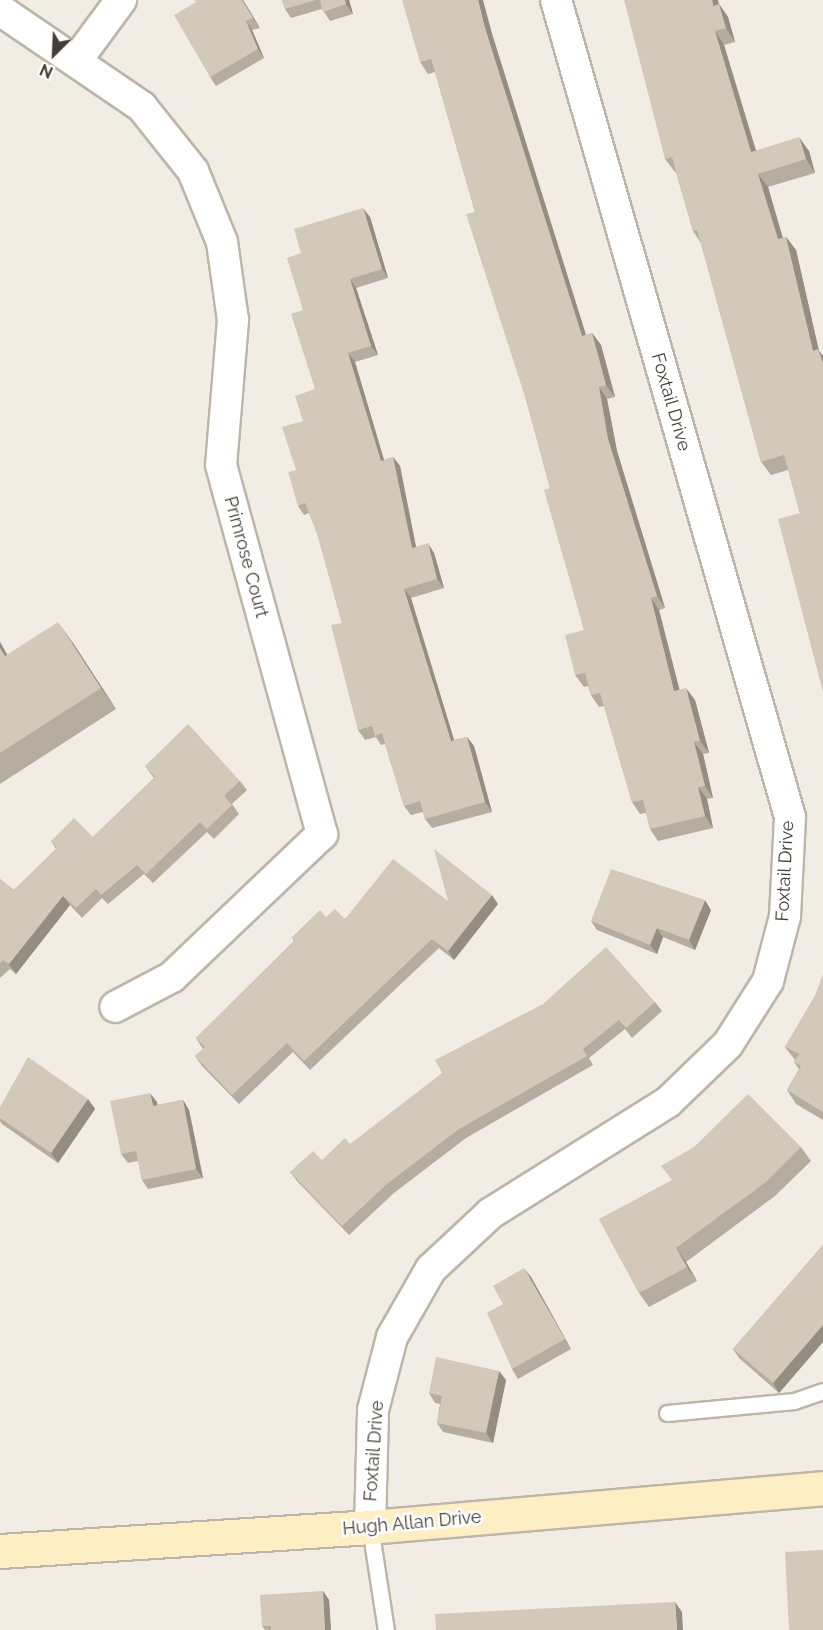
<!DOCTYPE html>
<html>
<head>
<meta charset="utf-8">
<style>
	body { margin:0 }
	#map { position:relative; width:823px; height:1630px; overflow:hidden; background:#f2ede4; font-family:Raleway,sans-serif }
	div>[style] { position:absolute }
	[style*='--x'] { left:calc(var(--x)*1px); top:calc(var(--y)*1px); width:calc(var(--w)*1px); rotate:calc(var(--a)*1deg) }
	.roads { filter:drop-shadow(2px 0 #bdb5a7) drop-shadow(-2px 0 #bdb5a7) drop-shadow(0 2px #bdb5a7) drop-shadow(0 -2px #bdb5a7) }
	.lane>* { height:15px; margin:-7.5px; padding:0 7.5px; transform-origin:7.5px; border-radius:7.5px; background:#fff }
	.street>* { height:30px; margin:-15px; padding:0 15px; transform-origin:15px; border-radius:15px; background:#fff }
	.secondary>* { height:33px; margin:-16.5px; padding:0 16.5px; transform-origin:16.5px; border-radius:16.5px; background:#fdeec3 }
	.wall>* { inset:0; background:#b5ada0 }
	.shaded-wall>* { inset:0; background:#948d82 }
	.building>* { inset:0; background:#d3c9ba }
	span { translate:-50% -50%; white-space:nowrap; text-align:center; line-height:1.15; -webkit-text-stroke:5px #fff; paint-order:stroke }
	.street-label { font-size:18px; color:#443d34 }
	.north { position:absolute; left:24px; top:24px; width:60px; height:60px; -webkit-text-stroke:4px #fff; paint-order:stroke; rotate:204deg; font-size:16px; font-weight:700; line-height:24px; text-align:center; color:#443d34 }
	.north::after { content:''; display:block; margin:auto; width:21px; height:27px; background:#443d34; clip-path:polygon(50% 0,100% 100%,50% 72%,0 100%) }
</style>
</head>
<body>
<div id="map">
	<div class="roads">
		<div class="lane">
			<div style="--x:667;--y:1413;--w:128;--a:-5.4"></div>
			<div style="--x:794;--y:1401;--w:31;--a:-19"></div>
			<div style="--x:370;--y:1527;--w:104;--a:81.2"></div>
		</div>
		<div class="street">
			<div style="--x:0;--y:10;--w:172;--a:34.3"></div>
			<div style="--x:142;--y:107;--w:82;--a:51.4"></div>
			<div style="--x:193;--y:171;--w:77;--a:67.8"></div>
			<div style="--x:222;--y:242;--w:79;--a:82"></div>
			<div style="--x:233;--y:320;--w:145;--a:94.7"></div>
			<div style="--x:221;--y:465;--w:383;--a:74.7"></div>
			<div style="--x:322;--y:834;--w:207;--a:136.4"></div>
			<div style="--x:172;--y:977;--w:64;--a:152.2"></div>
			<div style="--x:76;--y:61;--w:76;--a:-53.6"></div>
			<div style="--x:370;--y:1527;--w:117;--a:-88.5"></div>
			<div style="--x:373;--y:1410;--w:75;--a:-75.4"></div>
			<div style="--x:392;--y:1337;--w:78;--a:-60.2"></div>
			<div style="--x:431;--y:1269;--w:82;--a:-43"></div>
			<div style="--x:491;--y:1213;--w:209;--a:-32.1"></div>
			<div style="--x:668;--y:1102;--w:83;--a:-44"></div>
			<div style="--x:728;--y:1044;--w:75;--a:-57.6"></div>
			<div style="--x:768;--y:981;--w:67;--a:-75.3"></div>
			<div style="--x:785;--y:916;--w:99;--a:-87.1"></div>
			<div style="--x:790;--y:817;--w:850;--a:-105.98"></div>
		</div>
		<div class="secondary">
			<div style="--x:0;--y:1551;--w:371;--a:-3.7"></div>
			<div style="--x:370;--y:1527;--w:455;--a:-4.9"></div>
		</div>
	</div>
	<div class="wall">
		<div style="clip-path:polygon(243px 0,260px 28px,252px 30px,264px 58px,216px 86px,210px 77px,196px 2px)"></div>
		<div style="clip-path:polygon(282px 0,349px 0,353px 14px,330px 21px,322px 9px,291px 18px,285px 9px)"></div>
		<div style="clip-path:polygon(719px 4px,728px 17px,735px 42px,724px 45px,756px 150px,809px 151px,815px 173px,768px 187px,783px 238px,786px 237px,796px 250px,819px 351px,823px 356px,823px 692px,800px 513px,788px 470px,771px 475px,761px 462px,701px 243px,693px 231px,676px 172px,675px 172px,665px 159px)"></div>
		<div style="clip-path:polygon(493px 37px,586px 335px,592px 333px,601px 345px,615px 397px,607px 399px,617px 451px,665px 608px,659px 610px,679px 690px,695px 700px,709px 753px,703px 754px,713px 798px,707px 799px,713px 828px,658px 841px,650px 829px,646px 813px,640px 814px,632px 802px,604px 706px,599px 707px,591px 695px,588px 686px,584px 687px,575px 675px,584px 630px,550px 488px,475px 212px,435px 72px,428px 74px,420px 62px)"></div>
		<div style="clip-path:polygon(370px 217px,388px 278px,356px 288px,378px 355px,355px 362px,384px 460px,393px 457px,400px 466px,416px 547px,434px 553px,444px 588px,411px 598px,454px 740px,467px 737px,474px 746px,492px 812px,432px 828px,425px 819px,423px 812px,411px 815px,404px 806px,385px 744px,381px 745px,376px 737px,365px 740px,358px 730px,342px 623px,317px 533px,309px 513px,304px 515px,298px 506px,296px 470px,303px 421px,315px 389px,303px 310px,301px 253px)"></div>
		<div style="clip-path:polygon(0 642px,7px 655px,73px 643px,116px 709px,0 784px)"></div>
		<div style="clip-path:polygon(145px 766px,240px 781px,247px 790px,232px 804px,239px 814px,214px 839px,207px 832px,153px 883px,144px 874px,108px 904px,102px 898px,82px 918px,70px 905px,16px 974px,10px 969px,0 978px,0 879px,14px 890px,56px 849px,51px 841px,93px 837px,154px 778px)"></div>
		<div style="clip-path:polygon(448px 901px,498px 904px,454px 960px,439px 948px,310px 1070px,293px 1052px,239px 1104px,202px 1066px,195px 1056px,203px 1049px,196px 1038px,294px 941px,292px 937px,326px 917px,345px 919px)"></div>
		<div style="clip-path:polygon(711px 910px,695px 950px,663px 937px,657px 954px,597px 930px,591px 921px)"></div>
		<div style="clip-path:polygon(823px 975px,823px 1120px,796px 1104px,787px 1090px,799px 1069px,794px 1062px,795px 1060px,785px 1047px,815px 996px)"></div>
		<div style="clip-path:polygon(655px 1002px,662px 1011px,632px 1038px,625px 1029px,589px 1058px,593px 1065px,466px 1138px,394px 1193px,349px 1235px,297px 1181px,290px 1172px,322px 1160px,350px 1144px)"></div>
		<div style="clip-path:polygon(88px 1099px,95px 1109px,58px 1163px,2px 1124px,0 1121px,0 1107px)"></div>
		<div style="clip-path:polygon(183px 1100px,189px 1110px,203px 1178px,148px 1189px,142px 1180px,138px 1161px,128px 1163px,121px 1154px,157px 1102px,157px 1105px)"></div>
		<div style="clip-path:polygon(801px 1147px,811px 1161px,775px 1196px,686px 1262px,697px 1281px,649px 1307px,639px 1293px,599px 1219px)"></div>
		<div style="clip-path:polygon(823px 1245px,823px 1342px,779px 1393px,739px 1358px,733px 1349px)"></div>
		<div style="clip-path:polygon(531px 1277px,571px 1349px,518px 1379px,512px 1369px,503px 1304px)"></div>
		<div style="clip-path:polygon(506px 1380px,493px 1443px,443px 1432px,437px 1423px,440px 1404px,435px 1403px,429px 1393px)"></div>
		<div style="clip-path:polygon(323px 1591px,329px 1600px,331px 1630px,265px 1630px,262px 1626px)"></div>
	</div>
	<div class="shaded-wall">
		<div style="clip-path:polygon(242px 0,243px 0,260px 28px,253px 18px)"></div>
		<div style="clip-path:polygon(345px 0,349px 0,353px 14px,346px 4px)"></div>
		<div style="clip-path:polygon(478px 0,483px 0,493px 37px,590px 348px,582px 336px,484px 25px)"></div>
		<div style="clip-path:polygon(712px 0,718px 0,719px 4px,728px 17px,735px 42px,726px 28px,713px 6px)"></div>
		<div style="clip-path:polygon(246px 21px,252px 30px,264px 58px,258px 49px)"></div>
		<div style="clip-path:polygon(715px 31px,724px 45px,760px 165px,751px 152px)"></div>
		<div style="clip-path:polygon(799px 137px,809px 151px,815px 173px,806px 159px)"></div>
		<div style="clip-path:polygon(758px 174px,768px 187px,787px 253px,778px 239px)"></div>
		<div style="clip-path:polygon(363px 208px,370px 217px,388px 278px,382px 269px)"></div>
		<div style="clip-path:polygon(786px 237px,796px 250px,819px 351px,823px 356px,823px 363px,813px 351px)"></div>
		<div style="clip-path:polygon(350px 279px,356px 288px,378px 355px,371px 346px)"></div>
		<div style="clip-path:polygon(592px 333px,601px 345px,615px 397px,606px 385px)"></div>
		<div style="clip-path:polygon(348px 353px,355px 362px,387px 470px,381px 461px)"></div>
		<div style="clip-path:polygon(599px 387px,607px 399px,617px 451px,665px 608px,657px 596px,608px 439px)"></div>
		<div style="clip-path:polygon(393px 457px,400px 466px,418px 557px,412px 548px)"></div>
		<div style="clip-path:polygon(428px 543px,434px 553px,444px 588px,437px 579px)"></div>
		<div style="clip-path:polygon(404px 589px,411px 598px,457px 750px,451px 741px)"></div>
		<div style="clip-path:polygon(651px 598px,659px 610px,683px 703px,674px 691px)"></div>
		<div style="clip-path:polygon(58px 622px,73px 643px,116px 709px,101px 688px)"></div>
		<div style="clip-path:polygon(0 642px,20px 677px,5px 656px,0 648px)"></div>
		<div style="clip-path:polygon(686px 688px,695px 700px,709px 753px,700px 741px)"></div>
		<div style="clip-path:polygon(467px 737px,474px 746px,492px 812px,485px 802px)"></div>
		<div style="clip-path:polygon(694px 742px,703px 754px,713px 798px,705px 786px)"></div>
		<div style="clip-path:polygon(698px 787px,707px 799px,713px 828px,705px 816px)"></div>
		<div style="clip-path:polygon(492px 895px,498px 904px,454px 960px,448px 951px)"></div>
		<div style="clip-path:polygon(63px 896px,70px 905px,16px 974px,9px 964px)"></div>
		<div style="clip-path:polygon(705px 900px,711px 910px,695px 950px,689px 940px)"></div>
		<div style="clip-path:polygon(657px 928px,663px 937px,657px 954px,650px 945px)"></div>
		<div style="clip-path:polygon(150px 1093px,157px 1102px,159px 1116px,153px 1106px)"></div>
		<div style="clip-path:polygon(88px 1099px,95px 1109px,58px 1163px,51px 1153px)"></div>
		<div style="clip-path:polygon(183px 1100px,189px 1110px,203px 1178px,196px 1169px)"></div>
		<div style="clip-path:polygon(676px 1248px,686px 1262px,697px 1281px,687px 1267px)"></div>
		<div style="clip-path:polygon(524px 1268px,531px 1277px,571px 1349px,565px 1339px)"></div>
		<div style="clip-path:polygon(823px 1325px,823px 1342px,779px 1393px,773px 1383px)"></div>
		<div style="clip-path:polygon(499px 1371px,506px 1380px,493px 1443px,486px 1433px)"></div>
		<div style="clip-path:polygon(323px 1591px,329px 1600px,331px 1630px,325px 1630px)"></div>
		<div style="clip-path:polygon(675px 1602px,682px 1612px,683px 1630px,677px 1630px)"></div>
	</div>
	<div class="building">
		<div style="clip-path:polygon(194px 0,242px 0,253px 18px,246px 21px,258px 49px,210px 77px,174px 15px,196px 2px)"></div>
		<div style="clip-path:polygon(282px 0,316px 0,285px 9px)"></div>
		<div style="clip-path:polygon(320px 0,345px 0,346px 4px,323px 12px)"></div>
		<div style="clip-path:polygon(402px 0,478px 0,484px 25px,582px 336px,592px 333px,606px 385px,599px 387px,608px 439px,657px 596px,651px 598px,674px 691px,686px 688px,700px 741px,694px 742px,705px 786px,698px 787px,705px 816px,650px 829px,643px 800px,632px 802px,600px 693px,591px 695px,585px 673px,575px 675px,565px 635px,584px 630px,544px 490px,550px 488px,528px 406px,466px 214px,475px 212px,431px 58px,420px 62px)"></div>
		<div style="clip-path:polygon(624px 0,712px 0,713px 6px,719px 4px,726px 28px,715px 31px,751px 152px,799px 137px,806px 159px,758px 174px,778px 239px,786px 237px,813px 351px,818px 349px,823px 363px,823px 692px,778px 519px,800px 513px,784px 455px,761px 462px,697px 230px,693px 231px,672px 157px,665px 159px)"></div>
		<div style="clip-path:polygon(363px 208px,382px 269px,350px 279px,371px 346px,348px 353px,381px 461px,393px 457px,412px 548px,428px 543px,437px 579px,404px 589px,451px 741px,467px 737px,485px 802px,425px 819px,420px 801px,404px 806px,382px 733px,375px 736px,372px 726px,358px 730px,331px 625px,342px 623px,317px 533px,305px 503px,298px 506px,288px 472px,296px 470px,282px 427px,303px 421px,295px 396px,315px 389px,291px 314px,303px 310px,287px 258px,301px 253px,294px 229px)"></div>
		<div style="clip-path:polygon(58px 622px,101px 688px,0 753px,0 648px,5px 656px)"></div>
		<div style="clip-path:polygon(188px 724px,240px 781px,224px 796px,232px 805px,207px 829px,200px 822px,146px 874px,137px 865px,101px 895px,96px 889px,76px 908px,63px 896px,9px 964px,3px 960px,0 963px,0 879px,14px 890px,57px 848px,51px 841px,74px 818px,93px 837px,155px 777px,145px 766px)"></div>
		<div style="clip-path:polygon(434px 849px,492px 895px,448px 951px,432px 939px,304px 1061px,287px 1043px,232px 1095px,195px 1056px,205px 1047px,196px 1038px,295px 940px,292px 937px,320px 910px,326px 917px,335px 909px,345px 919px,393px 859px,448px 901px)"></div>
		<div style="clip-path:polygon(611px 869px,705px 900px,689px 940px,657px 928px,650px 945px,591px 921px)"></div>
		<div style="clip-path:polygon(606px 947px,655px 1002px,626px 1028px,619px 1020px,583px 1049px,587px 1056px,459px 1129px,387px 1184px,342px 1226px,290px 1172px,313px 1151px,322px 1160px,345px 1138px,350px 1144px,442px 1073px,435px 1060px,543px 1004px)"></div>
		<div style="clip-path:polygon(823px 975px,823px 1112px,787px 1090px,801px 1066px,794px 1062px,799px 1054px,785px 1047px,815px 996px)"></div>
		<div style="clip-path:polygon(28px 1057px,88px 1099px,51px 1153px,0 1118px,0 1107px)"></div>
		<div style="clip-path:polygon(150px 1093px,153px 1106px,183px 1100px,196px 1169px,142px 1180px,136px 1151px,121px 1154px,110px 1101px)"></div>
		<div style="clip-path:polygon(748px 1094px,801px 1147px,766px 1182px,676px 1248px,687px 1267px,639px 1293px,599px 1219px,672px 1180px,661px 1166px,694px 1147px)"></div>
		<div style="clip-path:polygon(823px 1245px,823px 1325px,773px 1383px,733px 1349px)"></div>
		<div style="clip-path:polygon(524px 1268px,565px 1339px,512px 1369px,487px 1313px,503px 1304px,493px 1286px)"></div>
		<div style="clip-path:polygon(436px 1357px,499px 1371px,486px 1433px,437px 1423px,442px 1396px,429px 1393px)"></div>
		<div style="clip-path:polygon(823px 1550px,823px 1630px,789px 1630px,785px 1552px)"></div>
		<div style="clip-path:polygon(323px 1591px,325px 1630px,271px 1630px,271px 1626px,262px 1626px,260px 1595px)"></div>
		<div style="clip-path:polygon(675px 1602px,677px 1630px,436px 1630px,435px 1614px)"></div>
	</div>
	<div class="street-label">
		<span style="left:671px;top:402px;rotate:74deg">Foxtail Drive</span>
		<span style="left:246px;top:557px;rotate:75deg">Primrose Court</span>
		<span style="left:785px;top:871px;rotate:-87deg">Foxtail Drive</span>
		<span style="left:374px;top:1451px;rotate:-86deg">Foxtail Drive</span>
		<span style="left:412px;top:1523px;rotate:-5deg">Hugh Allan Drive</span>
	</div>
	<div class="north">N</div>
</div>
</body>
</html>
